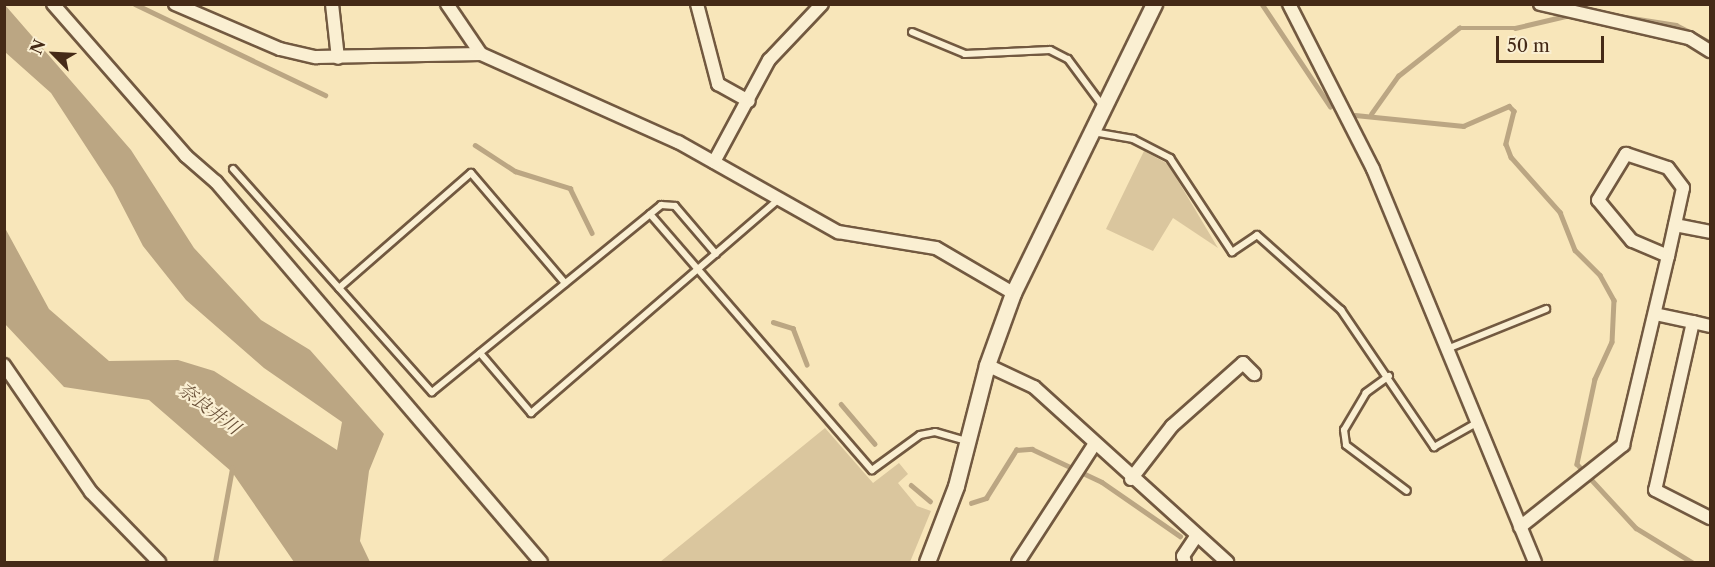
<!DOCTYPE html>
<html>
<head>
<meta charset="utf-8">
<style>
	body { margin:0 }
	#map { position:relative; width:1715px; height:567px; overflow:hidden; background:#f8e6ba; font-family:"Libre Caslon Text","Noto Serif JP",serif }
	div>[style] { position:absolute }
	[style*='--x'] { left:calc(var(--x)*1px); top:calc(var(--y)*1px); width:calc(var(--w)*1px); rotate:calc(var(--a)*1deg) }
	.green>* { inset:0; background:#dac69e }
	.water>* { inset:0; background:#bba683 }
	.stream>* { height:4.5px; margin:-2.25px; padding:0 2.25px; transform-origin:2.25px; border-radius:2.25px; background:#bba683 }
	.roads { filter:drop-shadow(2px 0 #725940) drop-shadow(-2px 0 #725940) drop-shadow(0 2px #725940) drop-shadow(0 -2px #725940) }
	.service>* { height:6px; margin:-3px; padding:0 3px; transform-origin:3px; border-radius:3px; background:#faefd2 }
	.minor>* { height:12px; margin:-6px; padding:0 6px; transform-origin:6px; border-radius:6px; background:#faefd2 }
	.tertiary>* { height:15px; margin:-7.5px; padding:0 7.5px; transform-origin:7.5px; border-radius:7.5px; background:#faefd2 }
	span { translate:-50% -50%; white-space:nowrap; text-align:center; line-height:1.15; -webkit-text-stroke:4.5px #faefd2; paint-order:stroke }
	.water-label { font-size:18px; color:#684f37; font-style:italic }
	.frame { position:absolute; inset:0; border:6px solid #452a17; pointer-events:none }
	.north { position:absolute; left:24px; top:24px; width:60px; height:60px; -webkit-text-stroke:4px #faefd2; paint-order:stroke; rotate:294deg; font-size:16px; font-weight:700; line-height:24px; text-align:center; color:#452a17 }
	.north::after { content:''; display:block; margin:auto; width:21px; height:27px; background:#452a17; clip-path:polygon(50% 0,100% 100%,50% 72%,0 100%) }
	.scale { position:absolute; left:1496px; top:36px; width:108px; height:27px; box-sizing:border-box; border:3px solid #452a17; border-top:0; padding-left:8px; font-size:18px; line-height:21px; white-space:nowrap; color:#452a17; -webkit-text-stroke:4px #faefd2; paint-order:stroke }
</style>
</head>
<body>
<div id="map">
	<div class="green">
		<div style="clip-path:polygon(1144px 151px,1168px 164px,1218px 248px,1173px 218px,1153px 251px,1106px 229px)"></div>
		<div style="clip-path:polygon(825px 428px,873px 483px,899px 463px,908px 474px,898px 483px,917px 506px,931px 511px,910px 562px,660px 562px)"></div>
	</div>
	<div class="water">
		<div style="clip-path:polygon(5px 5px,131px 150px,194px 248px,261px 320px,310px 350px,384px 434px,369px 471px,360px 541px,370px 562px,294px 562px,232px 472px,149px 400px,64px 387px,5px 324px,5px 228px,49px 309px,109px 361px,178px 360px,214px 371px,337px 450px,342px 422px,264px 368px,186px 300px,143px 246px,113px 188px,51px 93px,5px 52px)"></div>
	</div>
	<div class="stream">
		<div style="--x:135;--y:4;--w:211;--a:25.6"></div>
		<div style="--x:1262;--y:4;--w:123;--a:56.3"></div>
		<div style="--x:1587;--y:11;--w:90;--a:8.9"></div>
		<div style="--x:1676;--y:25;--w:38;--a:27"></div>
		<div style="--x:1371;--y:114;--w:47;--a:-54.6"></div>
		<div style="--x:1398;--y:76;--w:78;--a:-38.2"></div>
		<div style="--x:1459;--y:28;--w:56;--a:0"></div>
		<div style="--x:1515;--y:28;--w:57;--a:-13.3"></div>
		<div style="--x:1355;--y:115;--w:109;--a:5.8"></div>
		<div style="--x:1463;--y:126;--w:50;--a:-23.5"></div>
		<div style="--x:1509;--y:106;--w:7;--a:45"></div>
		<div style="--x:1514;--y:111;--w:34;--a:104"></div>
		<div style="--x:1506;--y:144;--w:14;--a:69"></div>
		<div style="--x:1511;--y:157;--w:74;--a:48.3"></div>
		<div style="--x:1560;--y:212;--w:41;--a:68.5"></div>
		<div style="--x:1575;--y:250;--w:35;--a:45"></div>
		<div style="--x:1600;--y:275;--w:29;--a:61"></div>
		<div style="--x:1614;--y:300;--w:42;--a:92.7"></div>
		<div style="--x:1612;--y:342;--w:41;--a:114.7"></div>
		<div style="--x:1595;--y:379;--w:87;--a:102"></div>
		<div style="--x:1577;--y:464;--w:87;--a:47.3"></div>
		<div style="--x:1636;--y:528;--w:66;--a:31.3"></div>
		<div style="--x:475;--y:145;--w:48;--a:33"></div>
		<div style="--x:515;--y:171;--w:58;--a:17.2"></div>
		<div style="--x:570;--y:188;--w:50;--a:63.9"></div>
		<div style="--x:773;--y:322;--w:21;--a:17"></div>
		<div style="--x:793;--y:328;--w:39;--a:69"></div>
		<div style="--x:841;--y:404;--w:52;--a:49.6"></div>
		<div style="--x:911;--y:485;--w:25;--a:40"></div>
		<div style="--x:971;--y:503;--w:16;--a:-18"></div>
		<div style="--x:986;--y:498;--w:57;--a:-58"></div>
		<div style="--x:1016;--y:450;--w:16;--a:-4"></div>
		<div style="--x:1032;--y:449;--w:77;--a:25.2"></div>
		<div style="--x:1102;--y:482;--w:95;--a:34.7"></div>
		<div style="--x:215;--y:562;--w:96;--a:-79.7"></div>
	</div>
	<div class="roads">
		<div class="service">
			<div style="--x:912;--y:32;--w:57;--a:22.5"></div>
			<div style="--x:965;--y:54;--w:85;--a:-2.7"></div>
			<div style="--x:1050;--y:50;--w:20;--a:27"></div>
			<div style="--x:1068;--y:59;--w:57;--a:53.5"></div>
			<div style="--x:1093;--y:132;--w:41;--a:9.9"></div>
			<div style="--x:1133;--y:139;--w:42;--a:27.2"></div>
			<div style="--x:1170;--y:158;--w:113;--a:56.6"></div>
			<div style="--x:1232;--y:252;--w:30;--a:-34"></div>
			<div style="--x:1257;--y:235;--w:113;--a:41.8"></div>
			<div style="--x:1341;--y:310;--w:166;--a:55.8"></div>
			<div style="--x:1434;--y:447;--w:51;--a:-29.6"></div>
			<div style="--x:233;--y:169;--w:299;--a:48.3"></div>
			<div style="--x:432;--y:392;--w:296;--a:-39.2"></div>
			<div style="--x:661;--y:205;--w:14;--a:4"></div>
			<div style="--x:675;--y:206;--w:63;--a:49.5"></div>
			<div style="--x:650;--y:214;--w:339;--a:49.1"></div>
			<div style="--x:872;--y:470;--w:59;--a:-36.1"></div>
			<div style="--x:920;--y:435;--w:15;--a:-11"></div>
			<div style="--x:935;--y:432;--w:33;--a:16"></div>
			<div style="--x:339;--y:288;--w:175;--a:-41.1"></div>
			<div style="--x:471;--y:173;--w:145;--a:49.5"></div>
			<div style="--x:1447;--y:349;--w:107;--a:-22"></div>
			<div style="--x:480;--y:353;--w:79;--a:49.6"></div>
			<div style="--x:531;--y:413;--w:328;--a:-40.8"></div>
			<div style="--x:1389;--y:376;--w:29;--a:144"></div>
			<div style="--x:1366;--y:393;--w:43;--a:120.7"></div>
			<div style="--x:1344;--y:430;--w:15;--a:82"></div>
			<div style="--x:1346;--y:445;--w:76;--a:37"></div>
		</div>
		<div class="minor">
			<div style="--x:53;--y:4;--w:202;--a:48.8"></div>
			<div style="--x:186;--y:156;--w:40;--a:41"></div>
			<div style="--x:216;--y:182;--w:500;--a:49.46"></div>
			<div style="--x:175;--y:4;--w:114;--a:23.2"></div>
			<div style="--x:280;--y:49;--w:37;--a:13"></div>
			<div style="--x:316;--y:57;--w:165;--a:-1"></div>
			<div style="--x:481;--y:54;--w:216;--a:24.1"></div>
			<div style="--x:678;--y:142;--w:184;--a:29.4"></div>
			<div style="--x:838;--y:232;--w:99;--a:9.3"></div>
			<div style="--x:936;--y:248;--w:89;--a:30.3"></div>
			<div style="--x:332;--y:4;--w:54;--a:83.7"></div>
			<div style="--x:447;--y:4;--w:60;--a:55.8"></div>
			<div style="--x:697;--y:4;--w:83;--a:75.3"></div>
			<div style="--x:718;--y:84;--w:35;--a:29"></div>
			<div style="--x:1289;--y:4;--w:185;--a:63"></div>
			<div style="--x:1373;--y:169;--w:425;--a:67.6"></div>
			<div style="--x:1540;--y:4;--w:153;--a:12.9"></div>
			<div style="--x:1689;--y:38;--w:25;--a:32"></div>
			<div style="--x:1626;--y:154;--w:44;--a:18.4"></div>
			<div style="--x:1668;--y:168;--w:25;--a:53"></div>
			<div style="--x:1683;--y:188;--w:70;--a:102.4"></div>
			<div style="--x:1668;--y:256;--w:39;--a:-157"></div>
			<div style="--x:1632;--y:241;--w:53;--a:-129.7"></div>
			<div style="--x:1598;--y:200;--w:54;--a:-58.7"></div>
			<div style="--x:714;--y:162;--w:116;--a:-61.7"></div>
			<div style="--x:769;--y:60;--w:77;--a:-46.6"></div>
			<div style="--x:1675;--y:225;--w:36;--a:11"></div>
			<div style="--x:1655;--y:314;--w:39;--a:12"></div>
			<div style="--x:1710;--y:326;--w:17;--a:-167"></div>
			<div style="--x:1693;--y:322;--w:172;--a:102.7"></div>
			<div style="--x:1655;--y:490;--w:62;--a:27"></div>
			<div style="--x:4;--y:365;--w:154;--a:55.6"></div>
			<div style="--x:91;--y:492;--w:98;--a:45.8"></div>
			<div style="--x:987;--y:365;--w:52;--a:25.1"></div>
			<div style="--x:1034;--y:387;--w:261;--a:42.2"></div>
			<div style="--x:1131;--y:479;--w:67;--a:-52.3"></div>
			<div style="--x:1172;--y:426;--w:95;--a:-41.6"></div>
			<div style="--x:1243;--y:363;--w:16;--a:45"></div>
			<div style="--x:1520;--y:527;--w:132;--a:-38.5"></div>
			<div style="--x:1623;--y:445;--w:194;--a:-76.6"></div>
			<div style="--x:1018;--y:562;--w:140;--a:-57"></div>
			<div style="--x:1185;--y:562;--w:6;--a:-108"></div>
			<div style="--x:1183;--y:556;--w:23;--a:-56"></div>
		</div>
		<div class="tertiary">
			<div style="--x:927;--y:562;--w:81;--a:-69.1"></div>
			<div style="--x:956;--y:486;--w:125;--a:-75.6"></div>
			<div style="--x:987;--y:365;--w:77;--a:-70.1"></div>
			<div style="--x:1013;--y:293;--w:322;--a:-64"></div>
		</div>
	</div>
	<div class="water-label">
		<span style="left:209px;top:409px;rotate:37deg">奈良井川</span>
	</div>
	<div class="frame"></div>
	<div class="north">N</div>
	<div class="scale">50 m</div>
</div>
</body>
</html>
